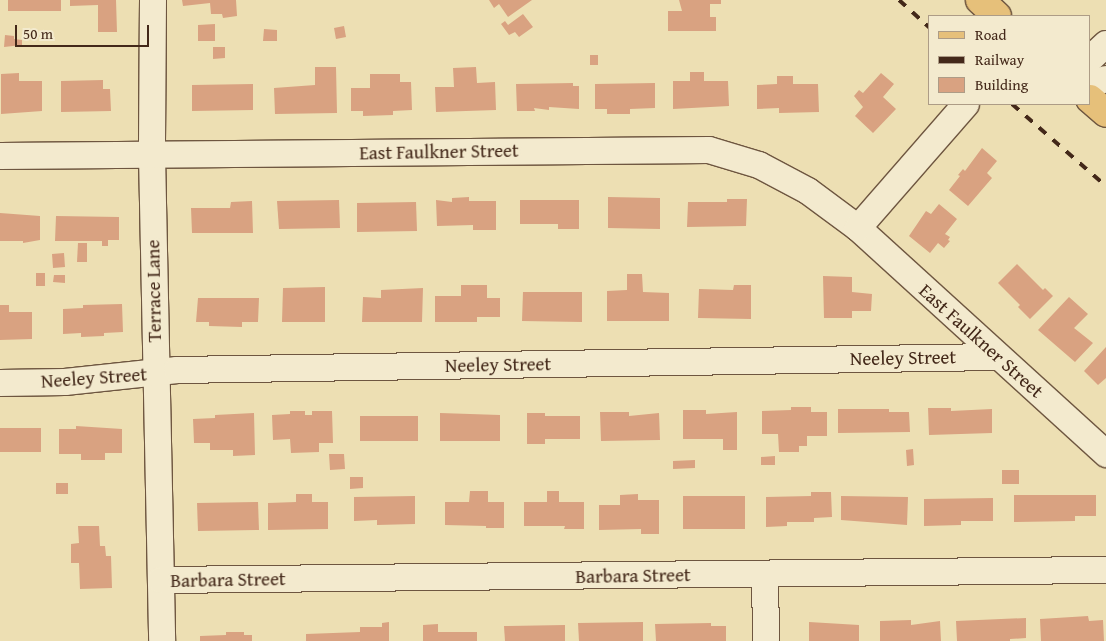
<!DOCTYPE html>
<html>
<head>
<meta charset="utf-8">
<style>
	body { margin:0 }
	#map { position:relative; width:1106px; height:641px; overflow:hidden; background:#eddfb3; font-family:"Gentium Book Plus",serif }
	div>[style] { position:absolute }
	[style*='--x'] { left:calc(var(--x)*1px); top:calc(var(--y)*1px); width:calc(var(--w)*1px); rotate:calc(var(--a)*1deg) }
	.building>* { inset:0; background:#d9a281 }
	.roads { filter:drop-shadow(1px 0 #6e5640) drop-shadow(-1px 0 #6e5640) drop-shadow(0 1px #6e5640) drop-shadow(0 -1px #6e5640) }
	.minor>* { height:26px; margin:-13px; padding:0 13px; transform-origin:13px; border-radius:13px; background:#f3eace }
	.major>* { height:28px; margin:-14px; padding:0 14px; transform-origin:14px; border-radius:14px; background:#e6c07a }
	.rail>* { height:4px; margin-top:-2px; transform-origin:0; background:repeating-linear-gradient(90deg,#432819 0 9px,transparent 0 18px) }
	span { translate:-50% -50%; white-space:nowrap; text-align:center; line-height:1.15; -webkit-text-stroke:4px #f3eace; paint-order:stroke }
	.street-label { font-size:19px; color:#432819 }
	.legend { position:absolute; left:928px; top:15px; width:162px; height:90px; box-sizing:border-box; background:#f3eace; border:1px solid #ad9c86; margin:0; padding:6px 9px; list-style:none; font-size:15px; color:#432819 }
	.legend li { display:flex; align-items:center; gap:10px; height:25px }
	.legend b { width:25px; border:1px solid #ad9c86 }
	.scale { position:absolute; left:15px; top:25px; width:134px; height:22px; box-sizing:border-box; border:2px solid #432819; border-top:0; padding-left:6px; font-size:15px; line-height:18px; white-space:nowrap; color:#432819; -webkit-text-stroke:4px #f3eace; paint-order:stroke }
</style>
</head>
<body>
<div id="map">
	<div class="building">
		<div style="clip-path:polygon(8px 0,61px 0,61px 11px,8px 11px)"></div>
		<div style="clip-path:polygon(70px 0,116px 0,117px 32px,98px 32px,98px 5px,70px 6px)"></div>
		<div style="clip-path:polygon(182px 0,236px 0,237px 16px,223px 18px,222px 14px,211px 14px,210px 3px,183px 6px)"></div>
		<div style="clip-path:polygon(489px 0,532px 0,508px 17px,499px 4px,494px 8px)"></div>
		<div style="clip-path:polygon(679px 0,721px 0,721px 4px,710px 4px,710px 17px,716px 17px,716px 31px,668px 31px,668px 11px,682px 11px)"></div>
		<div style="clip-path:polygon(523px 14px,533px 27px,519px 37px,515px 32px,509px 35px,501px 24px,505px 21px,508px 25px)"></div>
		<div style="clip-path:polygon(215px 24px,215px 41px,198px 41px,198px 25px)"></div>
		<div style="clip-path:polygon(344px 26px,346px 37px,336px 39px,334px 28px)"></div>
		<div style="clip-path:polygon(264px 29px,277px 30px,277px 41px,263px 41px)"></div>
		<div style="clip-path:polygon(5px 35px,14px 36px,14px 39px,22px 40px,22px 45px,4px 47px)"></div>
		<div style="clip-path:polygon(213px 47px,225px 47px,225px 58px,213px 59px)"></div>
		<div style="clip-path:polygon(590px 55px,598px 55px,598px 65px,590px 65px)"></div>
		<div style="clip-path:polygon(315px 67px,336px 67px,337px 113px,275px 114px,274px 88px,315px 85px)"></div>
		<div style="clip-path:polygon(476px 67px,477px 83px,495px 82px,496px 110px,436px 112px,435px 87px,454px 87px,453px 68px)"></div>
		<div style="clip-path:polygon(690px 72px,704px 72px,704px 81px,728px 81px,729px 106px,673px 109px,673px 81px,690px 81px)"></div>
		<div style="clip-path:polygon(19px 73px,19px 81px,42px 81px,42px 111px,1px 114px,1px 74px)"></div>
		<div style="clip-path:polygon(881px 73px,894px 84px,883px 97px,896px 109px,873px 133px,855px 116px,863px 107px,854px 96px,859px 90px,863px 93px)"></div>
		<div style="clip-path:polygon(370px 74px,400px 74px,400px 82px,411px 82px,412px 110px,393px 111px,393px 115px,363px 116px,363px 111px,351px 111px,351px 88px,370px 88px)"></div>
		<div style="clip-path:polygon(777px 76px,793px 76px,793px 84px,818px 84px,819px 112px,779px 113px,779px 108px,757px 109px,757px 85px,777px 84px)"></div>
		<div style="clip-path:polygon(103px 80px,103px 89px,110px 89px,111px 111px,61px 112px,61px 81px)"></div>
		<div style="clip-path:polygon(573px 83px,573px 86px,579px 86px,579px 109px,549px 107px,549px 110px,534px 108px,535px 111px,517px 111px,516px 84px)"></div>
		<div style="clip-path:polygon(655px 83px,655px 108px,630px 109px,630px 114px,607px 114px,607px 109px,595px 109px,595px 84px)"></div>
		<div style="clip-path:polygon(253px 84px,253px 110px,192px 111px,192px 85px)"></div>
		<div style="clip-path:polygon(982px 148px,997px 161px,987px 173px,992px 178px,968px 206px,949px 190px,960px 176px,958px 175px,963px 169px,965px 171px)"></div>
		<div style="clip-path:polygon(469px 197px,469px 201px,496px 201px,496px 230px,473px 230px,473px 225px,437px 226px,436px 200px,452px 202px,452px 198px)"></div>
		<div style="clip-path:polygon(608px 197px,660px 198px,660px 229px,608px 228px)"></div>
		<div style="clip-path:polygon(727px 199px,747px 199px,746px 226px,687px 227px,688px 202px,727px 202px)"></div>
		<div style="clip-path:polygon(339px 200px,340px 228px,279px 229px,277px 201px)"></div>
		<div style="clip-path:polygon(520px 200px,579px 200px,579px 229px,558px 229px,558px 224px,520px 224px)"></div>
		<div style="clip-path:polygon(252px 201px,253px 233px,192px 233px,191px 208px,230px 208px,231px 202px)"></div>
		<div style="clip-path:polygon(416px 202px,417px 231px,357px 232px,357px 203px)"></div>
		<div style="clip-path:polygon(939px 204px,957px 219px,945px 234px,950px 237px,948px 240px,950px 241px,944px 248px,938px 243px,930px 253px,909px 236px,926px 211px,931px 214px)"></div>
		<div style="clip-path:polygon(0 213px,40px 216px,40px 240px,23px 243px,23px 241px,0 241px)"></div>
		<div style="clip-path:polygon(56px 216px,119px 217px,119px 240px,108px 240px,108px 246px,102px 246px,102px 241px,55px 241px)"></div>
		<div style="clip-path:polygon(78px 243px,87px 243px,87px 262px,77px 262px)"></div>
		<div style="clip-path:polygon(64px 253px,65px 267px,53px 268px,52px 254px)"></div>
		<div style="clip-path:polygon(1017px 264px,1043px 290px,1045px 288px,1053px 296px,1030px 319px,1018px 307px,1020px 305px,998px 283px)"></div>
		<div style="clip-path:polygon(36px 273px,45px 273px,45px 286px,36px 286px)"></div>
		<div style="clip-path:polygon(627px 274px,642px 274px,643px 292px,669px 293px,669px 321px,607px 321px,607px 291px,627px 290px)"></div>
		<div style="clip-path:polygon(54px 275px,65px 275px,65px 283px,53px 282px)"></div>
		<div style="clip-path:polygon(823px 276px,852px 277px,852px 292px,872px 294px,871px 311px,852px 311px,852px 318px,824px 318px)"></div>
		<div style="clip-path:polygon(461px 285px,487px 285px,487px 298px,500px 298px,500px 317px,477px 317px,477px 322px,435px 322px,435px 296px,461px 296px)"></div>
		<div style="clip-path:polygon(734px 285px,751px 285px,751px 319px,698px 318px,699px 289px,733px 290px)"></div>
		<div style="clip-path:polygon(325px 287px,325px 322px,282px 322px,283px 288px)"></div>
		<div style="clip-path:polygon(423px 288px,422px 322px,362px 322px,363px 297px,381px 298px,381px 290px)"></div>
		<div style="clip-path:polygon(523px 292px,582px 292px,582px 322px,522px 321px)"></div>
		<div style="clip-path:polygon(1069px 297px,1088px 314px,1074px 328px,1093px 343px,1075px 362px,1038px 330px)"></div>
		<div style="clip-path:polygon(198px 298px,259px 298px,258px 322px,242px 322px,242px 327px,209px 326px,209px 322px,196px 322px)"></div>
		<div style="clip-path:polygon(122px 304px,123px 332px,104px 333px,104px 336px,81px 337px,81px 333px,63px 334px,63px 309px,83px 308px,83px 305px)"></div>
		<div style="clip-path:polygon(0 305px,9px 305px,9px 312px,32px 312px,32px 339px,0 340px)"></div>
		<div style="clip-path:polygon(1106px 347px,1106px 378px,1098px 385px,1084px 371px)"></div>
		<div style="clip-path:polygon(791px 407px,811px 407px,811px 412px,827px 412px,827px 436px,807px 436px,807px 446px,799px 446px,799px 452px,779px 452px,778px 434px,762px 434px,762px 411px,791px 410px)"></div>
		<div style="clip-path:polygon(928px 408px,951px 408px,951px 411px,992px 409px,992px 433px,929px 435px)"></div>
		<div style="clip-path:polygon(838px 409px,889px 409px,889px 412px,909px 412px,910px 432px,838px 433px)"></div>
		<div style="clip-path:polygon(683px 410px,706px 410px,706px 414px,737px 412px,737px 450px,723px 450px,723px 439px,683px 439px)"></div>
		<div style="clip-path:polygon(290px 411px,305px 411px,305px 415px,312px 415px,312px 411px,332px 411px,333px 443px,319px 443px,319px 452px,291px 453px,290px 439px,273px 440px,272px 415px,290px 414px)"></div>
		<div style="clip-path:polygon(600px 412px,629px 412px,629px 416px,659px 413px,660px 440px,601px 441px)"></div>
		<div style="clip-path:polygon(254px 413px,255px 455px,233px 456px,233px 450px,210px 450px,210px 443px,194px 443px,193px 419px,215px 418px,215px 415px)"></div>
		<div style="clip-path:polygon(440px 413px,500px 415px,500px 441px,440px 441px)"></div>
		<div style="clip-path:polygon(527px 413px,545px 413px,545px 416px,580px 416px,580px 439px,545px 439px,545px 444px,527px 444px)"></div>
		<div style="clip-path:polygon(360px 416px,418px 416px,418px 441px,360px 441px)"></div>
		<div style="clip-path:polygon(76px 426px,122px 429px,122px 453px,105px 453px,105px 460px,81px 460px,81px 454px,59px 454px,59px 429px,76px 429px)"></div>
		<div style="clip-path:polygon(0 428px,41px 428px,41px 452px,0 452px)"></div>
		<div style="clip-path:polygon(913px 449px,914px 465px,907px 466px,906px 450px)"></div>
		<div style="clip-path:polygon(329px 454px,344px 454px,345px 469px,330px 470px)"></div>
		<div style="clip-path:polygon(775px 456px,775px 465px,761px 465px,761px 457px)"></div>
		<div style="clip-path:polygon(695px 460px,695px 468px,673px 469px,673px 461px)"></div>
		<div style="clip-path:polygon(1002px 470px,1019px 470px,1019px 484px,1002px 484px)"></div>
		<div style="clip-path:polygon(350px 477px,363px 477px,363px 488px,350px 489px)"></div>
		<div style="clip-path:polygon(56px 483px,68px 483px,68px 494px,56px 494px)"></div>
		<div style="clip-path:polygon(470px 491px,488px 491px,488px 502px,504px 502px,504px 528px,486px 528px,486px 526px,445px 525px,445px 502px,469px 502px)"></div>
		<div style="clip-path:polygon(547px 491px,559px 491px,559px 502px,584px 502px,584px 529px,564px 529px,565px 526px,524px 526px,524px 502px,547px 502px)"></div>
		<div style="clip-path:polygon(811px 492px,831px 492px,832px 517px,814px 518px,814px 522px,787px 522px,787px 526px,766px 527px,766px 497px,811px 496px)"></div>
		<div style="clip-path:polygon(296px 494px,312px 494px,312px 502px,328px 502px,328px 529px,268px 530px,268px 503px,296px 502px)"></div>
		<div style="clip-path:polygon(638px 494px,638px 500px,659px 500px,659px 534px,641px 534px,641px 529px,599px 530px,599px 505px,620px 505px,620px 495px)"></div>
		<div style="clip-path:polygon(1014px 495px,1096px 495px,1096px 516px,1075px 516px,1075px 521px,1014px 522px)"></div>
		<div style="clip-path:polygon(415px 496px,415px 524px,377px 525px,377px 520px,354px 521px,354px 497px)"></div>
		<div style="clip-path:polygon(683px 496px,745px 496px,745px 529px,683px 529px)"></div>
		<div style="clip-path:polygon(841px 496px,908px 497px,907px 525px,841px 520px)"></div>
		<div style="clip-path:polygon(993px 498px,993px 521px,961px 521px,961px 525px,924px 526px,924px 499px)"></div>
		<div style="clip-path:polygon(258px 502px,259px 530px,198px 531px,197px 503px)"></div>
		<div style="clip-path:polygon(78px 526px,99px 526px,100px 546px,105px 546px,106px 556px,111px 556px,112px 588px,80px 589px,79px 563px,71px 563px,71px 544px,79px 543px)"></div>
		<div style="clip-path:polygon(1088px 616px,1089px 621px,1103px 620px,1104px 641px,1041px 641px,1040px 619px)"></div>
		<div style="clip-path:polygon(1026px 618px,1026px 638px,1010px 639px,1010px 641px,957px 641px,956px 621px)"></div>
		<div style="clip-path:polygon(911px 620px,911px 625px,940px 621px,941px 641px,880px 641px,880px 621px)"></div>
		<div style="clip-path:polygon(389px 622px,389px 641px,306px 641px,306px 634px,360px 632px,360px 627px,382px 627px,382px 623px)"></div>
		<div style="clip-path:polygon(643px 622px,643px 641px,579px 641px,578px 623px)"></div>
		<div style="clip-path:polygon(809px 622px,859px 625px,859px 641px,809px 641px)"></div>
		<div style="clip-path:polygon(711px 623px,711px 626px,726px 626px,726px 641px,656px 641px,655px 624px)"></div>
		<div style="clip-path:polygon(438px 624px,438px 632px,477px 632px,477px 641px,423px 641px,423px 625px)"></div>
		<div style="clip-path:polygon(565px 625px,565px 641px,505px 641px,504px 626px)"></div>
		<div style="clip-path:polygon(226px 632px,244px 632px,244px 635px,252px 635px,252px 641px,200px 641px,200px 636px,226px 635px)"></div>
	</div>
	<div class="roads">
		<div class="minor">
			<div style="--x:153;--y:0;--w:155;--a:90.4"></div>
			<div style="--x:152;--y:155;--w:486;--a:88.8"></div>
			<div style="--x:1090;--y:59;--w:22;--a:-43"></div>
			<div style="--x:1090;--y:84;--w:17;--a:-17"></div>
			<div style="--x:0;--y:156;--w:709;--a:-0.48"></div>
			<div style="--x:709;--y:150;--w:52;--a:16.7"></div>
			<div style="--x:759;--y:165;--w:55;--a:28"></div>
			<div style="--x:808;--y:191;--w:62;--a:36.5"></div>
			<div style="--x:858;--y:228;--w:336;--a:42.3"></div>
			<div style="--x:858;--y:228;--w:164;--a:-48.9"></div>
			<div style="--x:0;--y:383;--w:65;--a:-0.9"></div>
			<div style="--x:65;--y:382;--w:113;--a:-6.1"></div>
			<div style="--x:177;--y:370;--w:821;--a:-0.91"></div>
			<div style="--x:765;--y:575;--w:66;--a:89.1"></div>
			<div style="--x:161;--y:580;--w:945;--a:-0.61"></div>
		</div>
		<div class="major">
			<div style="--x:980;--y:0;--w:23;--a:43"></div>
			<div style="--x:1090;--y:99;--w:21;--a:41"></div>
		</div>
	</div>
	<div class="rail">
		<div style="--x:899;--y:0;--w:42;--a:42.1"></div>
		<div style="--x:1012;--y:104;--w:125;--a:41.1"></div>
	</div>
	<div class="street-label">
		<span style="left:439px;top:152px;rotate:-1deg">East Faulkner Street</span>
		<span style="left:154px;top:291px;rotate:-91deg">Terrace Lane</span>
		<span style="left:981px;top:341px;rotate:42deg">East Faulkner Street</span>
		<span style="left:903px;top:358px;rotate:-1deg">Neeley Street</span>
		<span style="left:498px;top:365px;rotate:-1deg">Neeley Street</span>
		<span style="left:94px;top:378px;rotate:-4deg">Neeley Street</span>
		<span style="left:633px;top:576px;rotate:-1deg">Barbara Street</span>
		<span style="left:228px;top:580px;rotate:-1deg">Barbara Street</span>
	</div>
	<ul class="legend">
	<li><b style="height:6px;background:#e6c07a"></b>Road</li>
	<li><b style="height:6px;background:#432819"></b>Railway</li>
	<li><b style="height:14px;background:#d9a281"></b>Building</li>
	</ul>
	<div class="scale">50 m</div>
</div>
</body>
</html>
